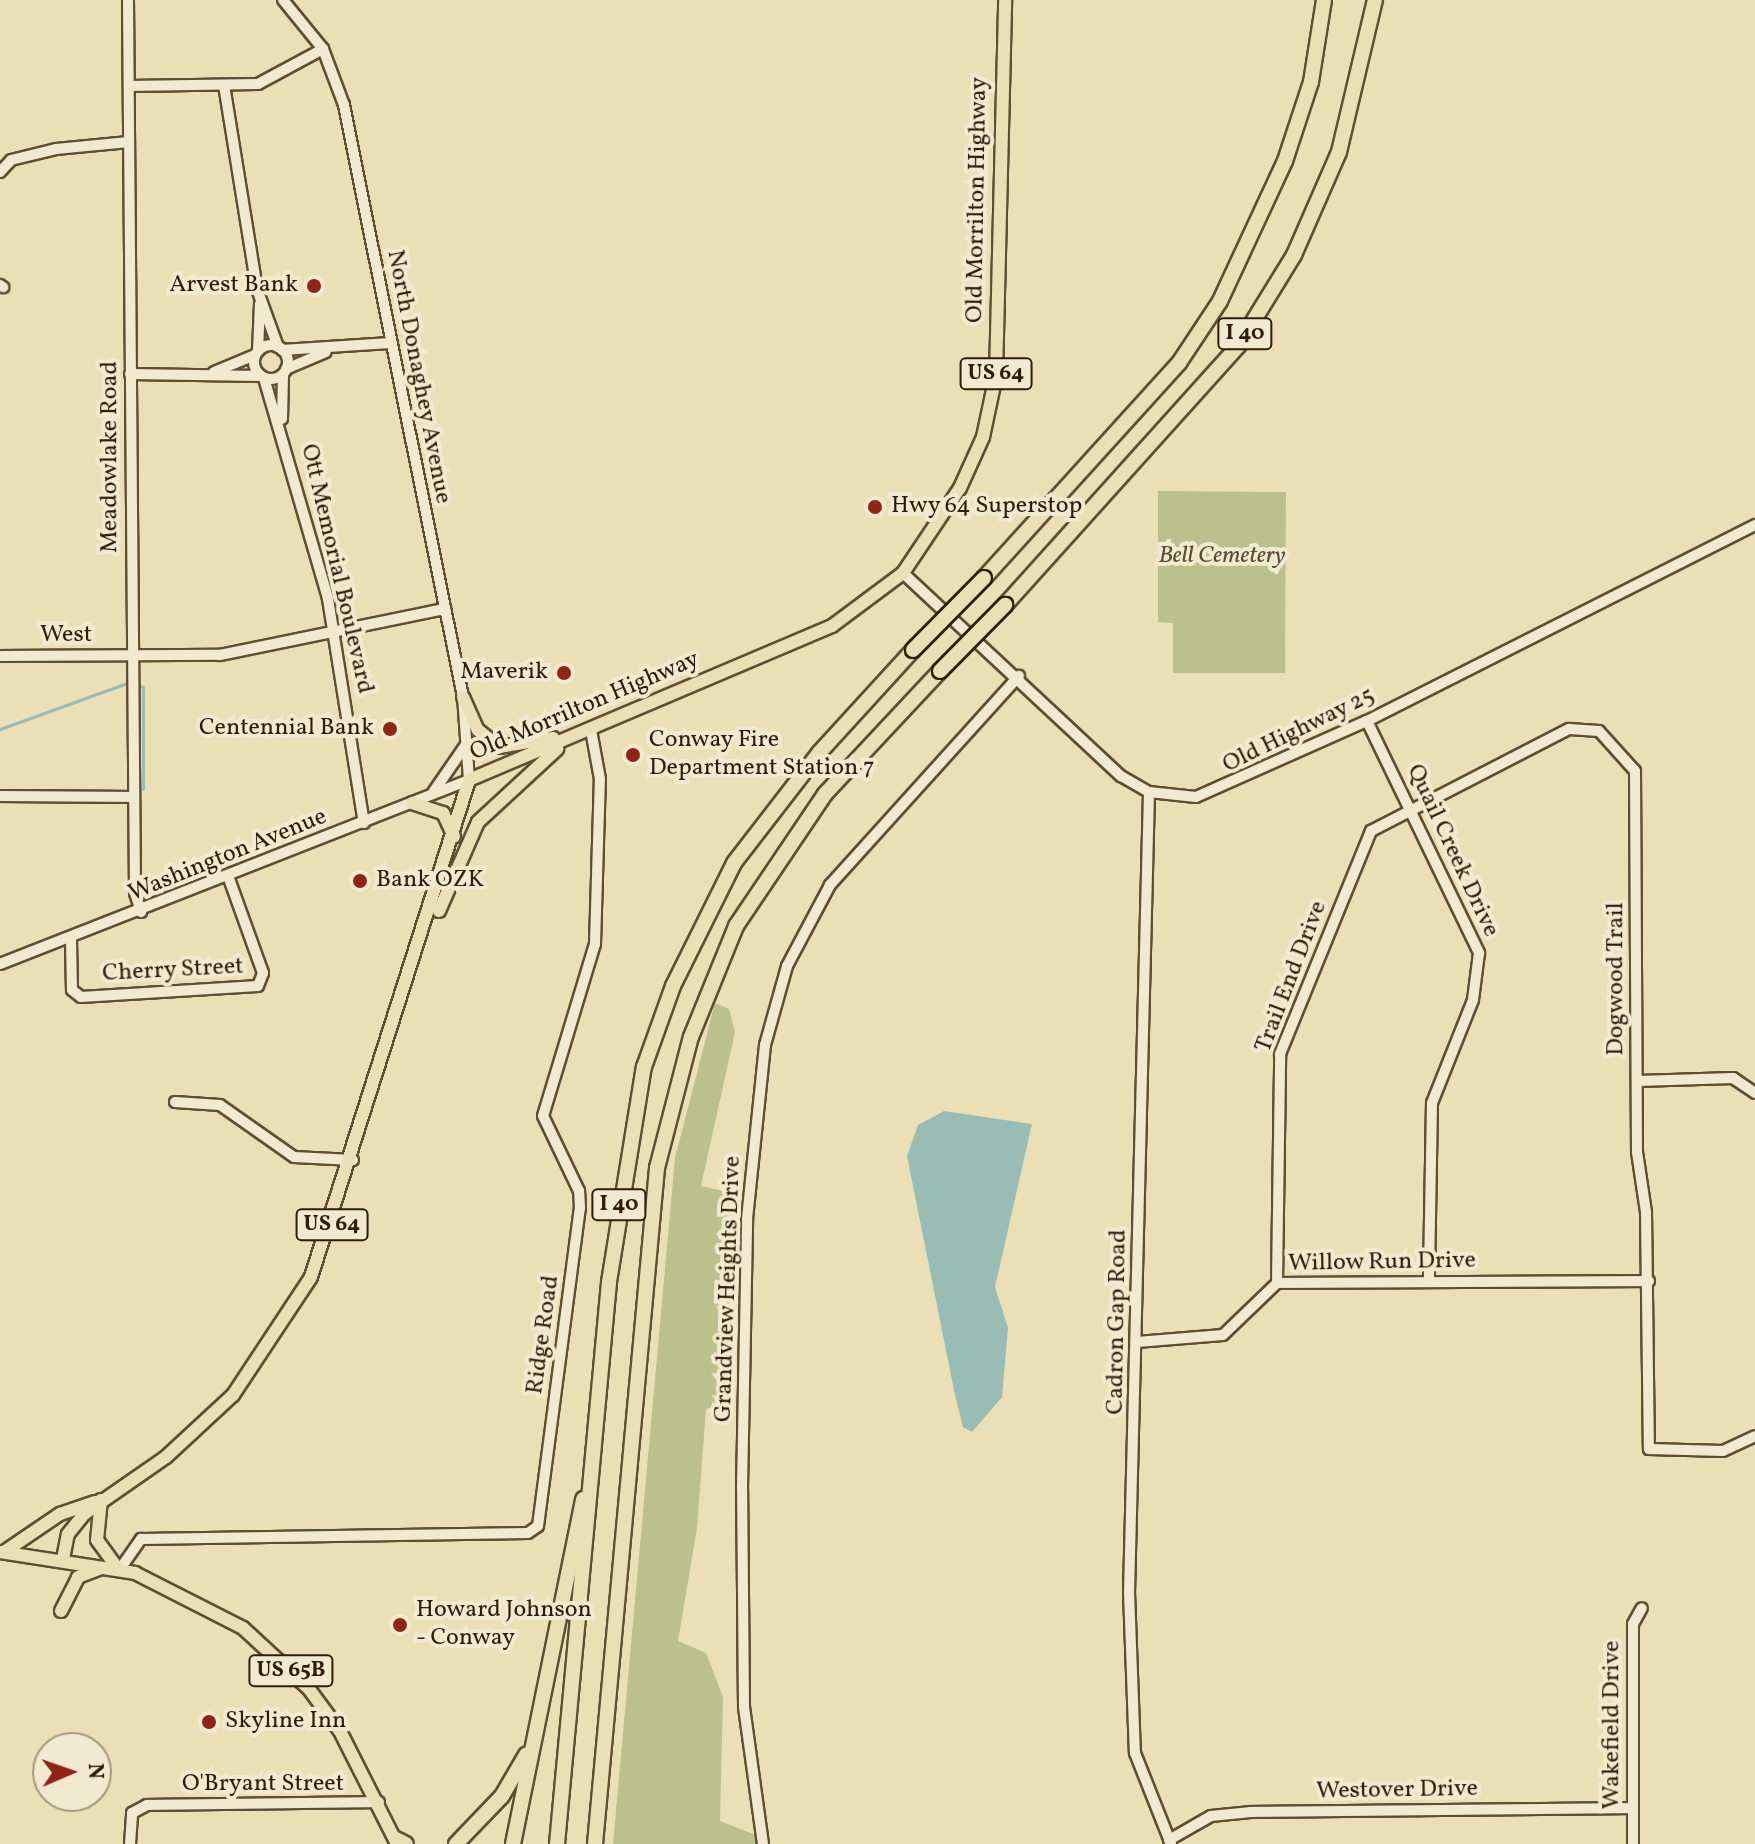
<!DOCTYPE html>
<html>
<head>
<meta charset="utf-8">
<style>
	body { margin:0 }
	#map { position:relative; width:1755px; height:1844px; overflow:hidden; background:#ebdfb6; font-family:Vollkorn,serif }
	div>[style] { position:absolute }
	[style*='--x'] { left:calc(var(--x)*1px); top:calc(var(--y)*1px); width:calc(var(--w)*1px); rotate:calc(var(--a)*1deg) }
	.green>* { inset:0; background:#bbc18c }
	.water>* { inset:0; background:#99bcb4 }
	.stream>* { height:3px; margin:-1.5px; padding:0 1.5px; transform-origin:1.5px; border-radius:1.5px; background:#99bcb4 }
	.roads { filter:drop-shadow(2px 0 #5f4e34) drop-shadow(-2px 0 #5f4e34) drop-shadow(0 2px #5f4e34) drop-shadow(0 -2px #5f4e34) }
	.minor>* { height:10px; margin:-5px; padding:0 5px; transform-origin:5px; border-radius:5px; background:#f2ead0 }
	.minor>.ring { margin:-5px; padding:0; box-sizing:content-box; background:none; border:10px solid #f2ead0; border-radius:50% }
	.major>* { height:12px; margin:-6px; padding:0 6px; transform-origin:6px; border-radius:6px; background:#ebdfb6 }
	.highway>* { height:14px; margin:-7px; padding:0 7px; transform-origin:7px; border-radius:7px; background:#ebdfb6 }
	.bridges { filter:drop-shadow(2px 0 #301d09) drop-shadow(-2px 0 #301d09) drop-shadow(0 2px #301d09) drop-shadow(0 -2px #301d09) }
	.highway-bridge>* { height:14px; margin:-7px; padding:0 7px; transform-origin:7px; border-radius:7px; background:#ebdfb6 }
	.dots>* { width:22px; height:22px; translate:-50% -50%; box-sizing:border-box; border:4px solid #f2ead0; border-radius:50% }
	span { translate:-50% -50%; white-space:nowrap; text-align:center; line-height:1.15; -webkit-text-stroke:8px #f2ead0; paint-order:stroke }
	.shield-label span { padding:2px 6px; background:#f2ead0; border:2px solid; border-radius:6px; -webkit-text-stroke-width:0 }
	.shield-label { font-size:22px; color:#301d09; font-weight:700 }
	.street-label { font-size:24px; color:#301d09 }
	.poi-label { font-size:24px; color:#301d09 }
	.right { translate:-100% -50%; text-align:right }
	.left { translate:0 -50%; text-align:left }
	.park-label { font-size:24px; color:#5a4e30; font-style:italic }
	.north { position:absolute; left:32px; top:1732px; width:80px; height:80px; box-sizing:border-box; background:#f2ead0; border:2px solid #a49880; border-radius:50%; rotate:88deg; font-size:22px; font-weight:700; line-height:32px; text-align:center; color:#301d09 }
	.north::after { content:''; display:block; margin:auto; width:28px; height:36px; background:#8f2418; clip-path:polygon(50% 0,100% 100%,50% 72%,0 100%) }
</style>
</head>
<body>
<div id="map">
	<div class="green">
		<div style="clip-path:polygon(1158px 491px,1286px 492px,1285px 673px,1173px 673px,1173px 623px,1158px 622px)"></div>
		<div style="clip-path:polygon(715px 1003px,729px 1009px,735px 1032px,701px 1186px,727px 1192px,731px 1402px,706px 1409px,697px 1528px,678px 1641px,706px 1653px,723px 1697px,720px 1821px,758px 1836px,758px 1844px,613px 1844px,675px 1158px)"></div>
	</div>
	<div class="water">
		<div style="clip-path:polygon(944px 1111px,1032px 1124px,995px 1287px,1008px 1328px,1002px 1397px,972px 1432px,963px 1427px,955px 1395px,907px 1156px,918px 1125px)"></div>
	</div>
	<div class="stream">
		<div style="--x:137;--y:685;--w:6;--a:18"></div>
		<div style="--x:143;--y:687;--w:102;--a:90"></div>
		<div style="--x:0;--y:729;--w:138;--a:-19.9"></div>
	</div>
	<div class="roads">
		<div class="minor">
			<div style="--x:128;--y:0;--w:893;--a:89.55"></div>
			<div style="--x:135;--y:893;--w:20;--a:72"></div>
			<div style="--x:224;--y:85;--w:207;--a:80.8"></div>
			<div style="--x:257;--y:289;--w:62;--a:70.1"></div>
			<div style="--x:129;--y:86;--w:129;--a:-0.9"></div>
			<div style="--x:258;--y:84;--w:74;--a:-28.3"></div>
			<div style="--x:0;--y:172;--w:16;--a:-47"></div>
			<div style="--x:11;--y:160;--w:46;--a:-13.7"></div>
			<div style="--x:56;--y:149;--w:73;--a:-5.5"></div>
			<div style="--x:0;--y:285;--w:4;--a:34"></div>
			<div class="ring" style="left:254px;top:345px;width:24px;height:24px"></div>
			<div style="--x:282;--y:350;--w:108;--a:-3.7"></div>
			<div style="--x:258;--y:351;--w:47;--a:-87.6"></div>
			<div style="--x:286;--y:369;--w:43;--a:-23"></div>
			<div style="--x:214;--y:372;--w:44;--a:-22.5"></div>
			<div style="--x:130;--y:374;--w:130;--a:0.9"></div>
			<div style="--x:264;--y:378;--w:230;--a:73.8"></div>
			<div style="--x:328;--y:599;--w:227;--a:80.9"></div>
			<div style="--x:282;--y:419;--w:44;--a:-88.7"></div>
			<div style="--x:903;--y:573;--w:298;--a:43"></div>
			<div style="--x:1121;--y:776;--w:32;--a:30"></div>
			<div style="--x:1149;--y:792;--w:47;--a:6.1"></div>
			<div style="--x:1196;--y:797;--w:187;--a:-24"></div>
			<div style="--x:1367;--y:721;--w:435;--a:-26.8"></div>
			<div style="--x:0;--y:656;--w:220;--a:-0.3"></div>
			<div style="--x:220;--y:655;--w:230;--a:-11.6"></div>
			<div style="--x:1367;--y:721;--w:258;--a:64.2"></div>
			<div style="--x:1479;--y:953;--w:47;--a:97.3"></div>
			<div style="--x:1473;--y:1000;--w:111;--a:111.7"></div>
			<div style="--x:1432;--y:1103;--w:179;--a:91"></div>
			<div style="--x:434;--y:791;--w:55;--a:-55.4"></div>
			<div style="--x:1149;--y:792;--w:800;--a:91.43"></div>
			<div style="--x:1129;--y:1592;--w:161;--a:87.9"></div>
			<div style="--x:1135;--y:1753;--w:98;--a:68.4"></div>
			<div style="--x:0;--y:796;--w:134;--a:0.4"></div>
			<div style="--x:71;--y:940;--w:50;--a:88.9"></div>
			<div style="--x:72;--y:990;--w:11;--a:38"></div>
			<div style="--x:81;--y:997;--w:177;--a:-3.6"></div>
			<div style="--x:258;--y:986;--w:14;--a:-69"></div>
			<div style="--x:263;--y:973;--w:103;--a:-109.8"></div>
			<div style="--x:0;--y:964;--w:504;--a:-21.42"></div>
			<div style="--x:469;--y:780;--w:83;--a:-94.1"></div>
			<div style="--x:463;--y:697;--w:604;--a:-101.37"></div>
			<div style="--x:344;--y:105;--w:60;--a:-110.6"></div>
			<div style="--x:323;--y:49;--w:63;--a:-129.2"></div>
			<div style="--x:1638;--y:1081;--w:95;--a:-1.8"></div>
			<div style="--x:1733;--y:1078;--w:27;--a:34"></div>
			<div style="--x:175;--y:1102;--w:45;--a:3.8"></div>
			<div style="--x:220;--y:1105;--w:90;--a:35.1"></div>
			<div style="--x:294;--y:1157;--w:59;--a:2.9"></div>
			<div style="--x:1277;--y:1283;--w:229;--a:-89.2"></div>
			<div style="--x:1280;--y:1054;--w:241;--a:-67.8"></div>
			<div style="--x:1371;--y:831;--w:223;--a:-27.3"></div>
			<div style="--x:1569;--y:729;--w:30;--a:4"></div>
			<div style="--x:1599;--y:731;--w:54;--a:48"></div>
			<div style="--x:1635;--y:771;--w:381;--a:89.7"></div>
			<div style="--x:1637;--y:1152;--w:61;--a:81.5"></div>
			<div style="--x:1646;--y:1212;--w:237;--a:89.3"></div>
			<div style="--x:1649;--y:1449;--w:74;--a:1.5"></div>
			<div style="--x:1723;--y:1451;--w:35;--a:-25"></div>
			<div style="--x:1137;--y:1342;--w:86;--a:-4.7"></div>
			<div style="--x:1223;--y:1335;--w:75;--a:-43.9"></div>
			<div style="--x:1277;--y:1283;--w:372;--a:-0.3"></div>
			<div style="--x:120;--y:1569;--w:37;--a:-55"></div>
			<div style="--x:141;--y:1539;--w:387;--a:-0.9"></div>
			<div style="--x:528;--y:1533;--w:12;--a:-35"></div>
			<div style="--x:538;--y:1526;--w:321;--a:-82.5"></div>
			<div style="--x:580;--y:1208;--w:17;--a:-93"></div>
			<div style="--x:579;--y:1191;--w:83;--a:-115.6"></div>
			<div style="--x:543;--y:1116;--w:180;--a:-73.2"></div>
			<div style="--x:595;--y:944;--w:165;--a:-88.3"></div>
			<div style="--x:600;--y:779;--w:50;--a:-100.4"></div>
			<div style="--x:1169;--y:1840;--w:48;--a:-29.7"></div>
			<div style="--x:1211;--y:1816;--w:40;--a:-5.7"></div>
			<div style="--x:1251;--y:1812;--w:382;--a:-0.6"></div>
			<div style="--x:130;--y:1844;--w:31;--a:-86"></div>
			<div style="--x:132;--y:1813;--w:17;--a:-28"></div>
			<div style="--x:147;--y:1805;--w:232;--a:-0.7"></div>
			<div style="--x:763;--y:1844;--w:138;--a:-97.9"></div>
			<div style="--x:744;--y:1707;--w:219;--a:-90.5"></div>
			<div style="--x:742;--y:1488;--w:269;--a:-88.9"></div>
			<div style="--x:747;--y:1219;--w:175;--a:-84.1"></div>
			<div style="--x:765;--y:1045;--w:82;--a:-74.4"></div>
			<div style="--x:787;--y:966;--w:92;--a:-62"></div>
			<div style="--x:830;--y:885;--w:282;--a:-47.9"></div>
			<div style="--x:1633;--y:1844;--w:220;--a:-90"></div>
			<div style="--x:1633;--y:1624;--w:18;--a:-61"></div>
		</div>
		<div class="major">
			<div style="--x:463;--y:697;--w:36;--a:66"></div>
			<div style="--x:478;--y:730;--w:27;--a:39"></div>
			<div style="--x:499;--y:747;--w:55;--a:-9.5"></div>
			<div style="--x:412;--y:803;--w:33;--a:18"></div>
			<div style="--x:443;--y:813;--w:26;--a:65"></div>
			<div style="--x:439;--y:911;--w:97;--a:-66.3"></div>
			<div style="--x:478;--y:822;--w:108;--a:-42.7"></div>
			<div style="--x:101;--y:1500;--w:40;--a:95.7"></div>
			<div style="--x:97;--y:1540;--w:34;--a:54"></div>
			<div style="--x:0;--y:1552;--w:137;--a:8.8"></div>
			<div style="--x:135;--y:1573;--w:121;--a:27"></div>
			<div style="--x:243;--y:1628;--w:90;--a:42.7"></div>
			<div style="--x:309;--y:1689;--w:52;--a:53.6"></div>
			<div style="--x:340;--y:1731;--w:127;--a:63.2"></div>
			<div style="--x:4;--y:1552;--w:68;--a:-34.2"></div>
			<div style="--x:60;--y:1514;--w:37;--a:-19"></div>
			<div style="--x:63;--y:1559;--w:25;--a:-79"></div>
			<div style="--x:68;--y:1534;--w:26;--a:-51"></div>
			<div style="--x:84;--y:1514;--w:100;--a:-34.8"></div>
			<div style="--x:166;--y:1457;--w:91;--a:-42.8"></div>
			<div style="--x:233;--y:1395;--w:141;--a:-56.5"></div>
			<div style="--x:311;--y:1277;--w:522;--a:-72.36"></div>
			<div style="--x:469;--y:780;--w:394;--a:-23"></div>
			<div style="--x:832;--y:626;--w:89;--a:-36.7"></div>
			<div style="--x:903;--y:573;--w:102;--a:-56.2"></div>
			<div style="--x:960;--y:488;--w:56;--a:-65.7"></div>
			<div style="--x:983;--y:437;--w:62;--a:-78"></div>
			<div style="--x:996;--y:376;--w:376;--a:-88.6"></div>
			<div style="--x:61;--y:1611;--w:38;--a:-63"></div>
			<div style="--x:78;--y:1577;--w:26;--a:-21"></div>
		</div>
		<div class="highway">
			<div style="--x:984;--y:578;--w:290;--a:-47.8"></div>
			<div style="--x:1179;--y:363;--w:74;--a:-56.5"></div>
			<div style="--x:1220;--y:301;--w:154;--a:-65.1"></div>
			<div style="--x:1285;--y:161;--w:83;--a:-71.8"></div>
			<div style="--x:1311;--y:82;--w:83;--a:-81"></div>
			<div style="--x:1005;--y:605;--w:348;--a:-48"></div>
			<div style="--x:1238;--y:346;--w:107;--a:-58.4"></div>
			<div style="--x:1294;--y:255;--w:112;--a:-66.4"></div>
			<div style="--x:1339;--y:152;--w:156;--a:-76.7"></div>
			<div style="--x:396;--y:1839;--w:11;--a:27"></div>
			<div style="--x:456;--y:1844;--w:66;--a:-46.2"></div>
			<div style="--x:502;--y:1796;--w:48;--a:-59.7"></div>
			<div style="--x:513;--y:1844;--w:352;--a:-78.5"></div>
			<div style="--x:557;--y:1844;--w:564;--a:-84.71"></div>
			<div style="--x:609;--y:1282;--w:218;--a:-80.8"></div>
			<div style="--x:644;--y:1067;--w:86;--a:-70.3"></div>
			<div style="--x:673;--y:986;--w:137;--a:-63.6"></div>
			<div style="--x:734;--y:863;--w:139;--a:-52.3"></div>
			<div style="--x:819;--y:753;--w:139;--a:-47.6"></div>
			<div style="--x:595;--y:1844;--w:679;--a:-84.76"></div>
			<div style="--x:657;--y:1168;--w:135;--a:-75.5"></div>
			<div style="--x:691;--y:1037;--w:120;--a:-67.9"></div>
			<div style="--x:736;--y:926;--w:159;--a:-56"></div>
			<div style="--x:825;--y:794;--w:168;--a:-46.9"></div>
		</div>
	</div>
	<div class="bridges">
		<div class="highway-bridge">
			<div style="--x:913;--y:650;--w:101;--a:-45.4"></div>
			<div style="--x:940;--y:671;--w:93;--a:-45.4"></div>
		</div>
	</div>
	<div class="dots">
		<div style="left:314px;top:286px;background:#8f2418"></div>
		<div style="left:875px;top:507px;background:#8f2418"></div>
		<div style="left:564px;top:673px;background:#8f2418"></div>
		<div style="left:390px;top:729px;background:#8f2418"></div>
		<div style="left:633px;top:755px;background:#8f2418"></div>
		<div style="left:360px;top:881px;background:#8f2418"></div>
		<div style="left:400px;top:1625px;background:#8f2418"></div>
		<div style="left:209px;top:1722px;background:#8f2418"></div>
	</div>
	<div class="shield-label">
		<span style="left:1245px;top:334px">I 40</span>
		<span style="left:996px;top:374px">US 64</span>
		<span style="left:619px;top:1205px">I 40</span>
		<span style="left:332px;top:1225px">US 64</span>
		<span style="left:291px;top:1671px">US 65B</span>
	</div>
	<div class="street-label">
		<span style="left:978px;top:200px;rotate:-89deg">Old Morrilton Highway</span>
		<span style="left:418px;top:377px;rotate:79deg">North Donaghey Avenue</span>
		<span style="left:111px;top:457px;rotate:-90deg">Meadowlake Road</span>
		<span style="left:336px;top:569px;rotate:77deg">Ott Memorial Boulevard</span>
		<span style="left:66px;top:636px">West</span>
		<span style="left:585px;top:707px;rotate:-23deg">Old Morrilton Highway</span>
		<span style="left:1299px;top:731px;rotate:-26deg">Old Highway 25</span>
		<span style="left:1452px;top:851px;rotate:65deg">Quail Creek Drive</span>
		<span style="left:228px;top:856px;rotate:-22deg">Washington Avenue</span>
		<span style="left:173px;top:971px;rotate:-3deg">Cherry Street</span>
		<span style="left:1292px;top:977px;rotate:-69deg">Trail End Drive</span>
		<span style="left:1617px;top:979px;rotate:-90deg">Dogwood Trail</span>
		<span style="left:1382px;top:1263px;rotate:-1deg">Willow Run Drive</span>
		<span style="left:729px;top:1289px;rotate:-88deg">Grandview Heights Drive</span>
		<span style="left:1118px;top:1322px;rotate:-89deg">Cadron Gap Road</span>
		<span style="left:544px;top:1335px;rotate:-82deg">Ridge Road</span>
		<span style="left:1613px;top:1725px;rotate:-90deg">Wakefield Drive</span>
		<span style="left:263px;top:1785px">O'Bryant Street</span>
		<span style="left:1397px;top:1791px;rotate:-1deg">Westover Drive</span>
	</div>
	<div class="poi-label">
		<span class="right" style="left:298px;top:286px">Arvest Bank</span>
		<span class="left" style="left:891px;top:507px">Hwy 64 Superstop</span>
		<span class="right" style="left:548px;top:673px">Maverik</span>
		<span class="right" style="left:374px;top:729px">Centennial Bank</span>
		<span class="left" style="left:649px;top:755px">Conway Fire<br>Department Station 7</span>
		<span class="left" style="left:376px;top:881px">Bank OZK</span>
		<span class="left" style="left:416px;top:1625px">Howard Johnson<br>- Conway</span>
		<span class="left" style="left:225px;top:1722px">Skyline Inn</span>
	</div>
	<div class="park-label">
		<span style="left:1222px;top:557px">Bell Cemetery</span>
	</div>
	<div class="north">N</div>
</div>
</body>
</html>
